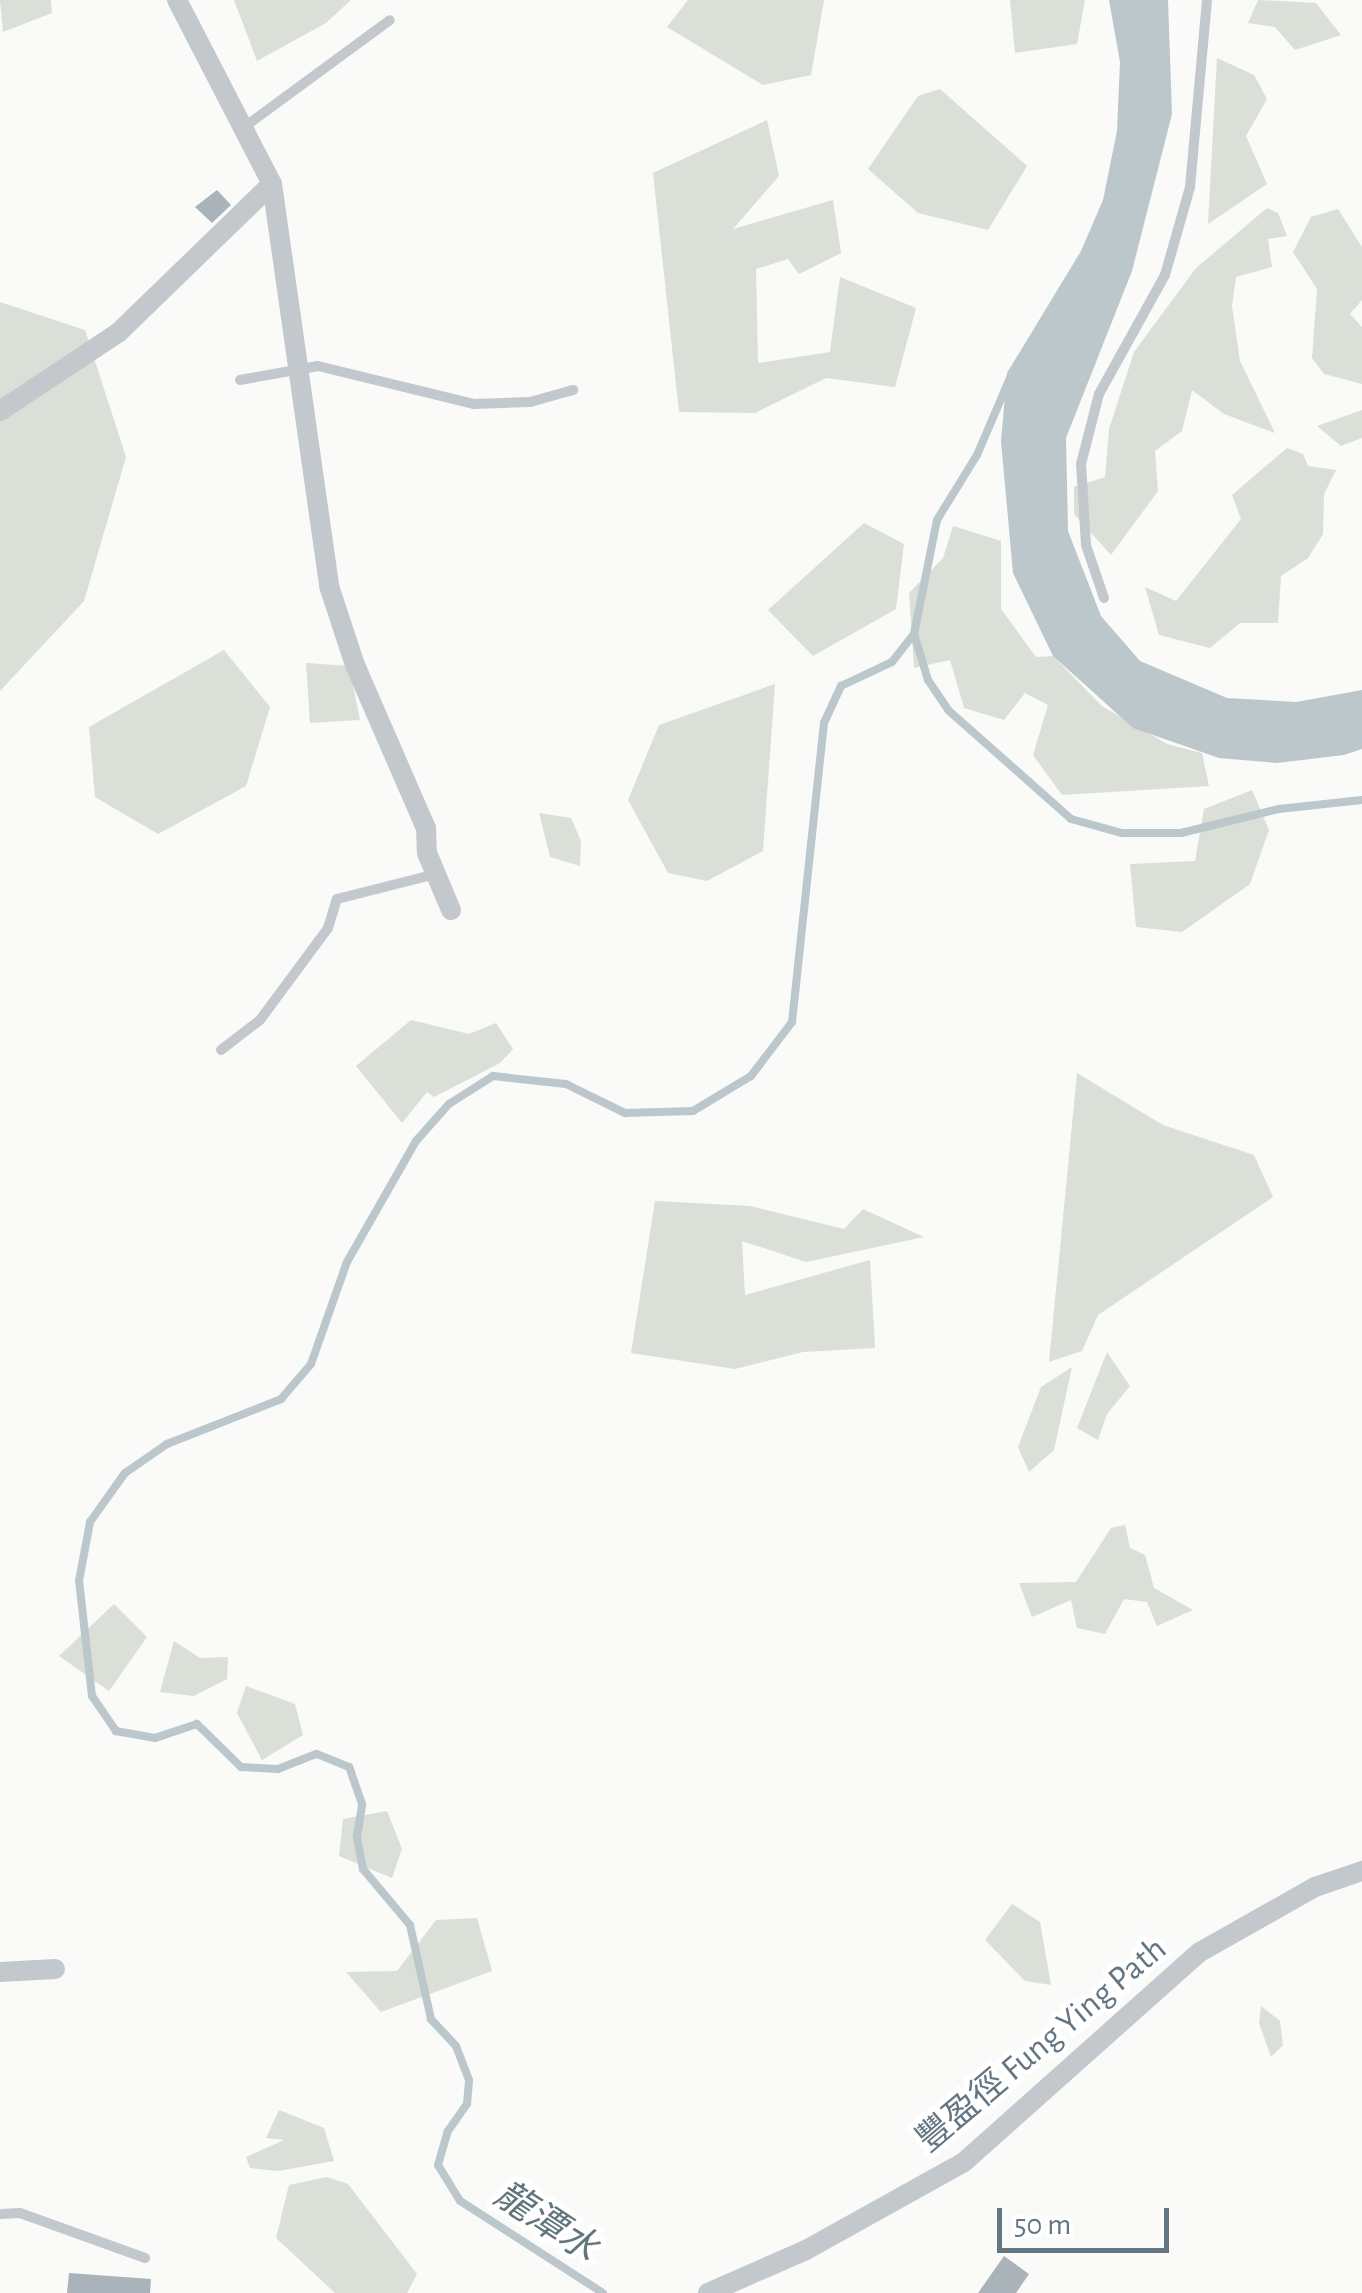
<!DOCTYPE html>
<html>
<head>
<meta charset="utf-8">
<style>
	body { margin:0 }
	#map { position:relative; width:1362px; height:2293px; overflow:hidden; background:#fafaf8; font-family:"Alegreya Sans","Noto Sans TC",sans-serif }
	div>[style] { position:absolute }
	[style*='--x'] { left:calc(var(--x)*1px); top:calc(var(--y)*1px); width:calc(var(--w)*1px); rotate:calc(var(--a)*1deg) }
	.green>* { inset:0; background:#dadfd7 }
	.water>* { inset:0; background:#bbc7cb }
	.stream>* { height:8px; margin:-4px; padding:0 4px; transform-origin:4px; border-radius:4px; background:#bbc7cb }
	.building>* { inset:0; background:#aab3b9 }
	.service>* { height:10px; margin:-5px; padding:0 5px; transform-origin:5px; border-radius:5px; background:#c3c8cc }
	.minor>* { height:20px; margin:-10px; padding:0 10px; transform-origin:10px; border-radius:10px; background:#c3c8cc }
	span { translate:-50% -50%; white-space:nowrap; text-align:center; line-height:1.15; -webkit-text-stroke:10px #fff; paint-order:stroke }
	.street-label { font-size:35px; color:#657683 }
	.water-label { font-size:38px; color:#60757c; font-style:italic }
	.scale { position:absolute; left:997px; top:2208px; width:172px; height:45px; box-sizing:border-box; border:5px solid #657683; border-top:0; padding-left:12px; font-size:30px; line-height:35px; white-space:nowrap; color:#657683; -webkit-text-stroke:8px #fff; paint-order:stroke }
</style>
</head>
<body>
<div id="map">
	<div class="green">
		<div style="clip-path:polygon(0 0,51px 0,52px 13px,3px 32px)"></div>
		<div style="clip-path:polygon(234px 0,351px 0,326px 23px,257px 61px)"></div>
		<div style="clip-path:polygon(688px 0,824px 0,811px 75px,763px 85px,667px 27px)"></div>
		<div style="clip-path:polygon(1010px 0,1085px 0,1077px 44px,1015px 53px)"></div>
		<div style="clip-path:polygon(1258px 0,1316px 3px,1341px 35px,1295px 50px,1275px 27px,1248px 23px)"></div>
		<div style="clip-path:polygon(1217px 58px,1254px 75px,1267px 99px,1246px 136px,1267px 184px,1208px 224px)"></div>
		<div style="clip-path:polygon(940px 89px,1027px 166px,988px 230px,918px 213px,868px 169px,918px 96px)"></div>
		<div style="clip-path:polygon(767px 120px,779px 176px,733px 229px,833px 200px,841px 253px,799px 274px,788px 259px,756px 269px,758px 363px,830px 352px,840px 277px,916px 308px,895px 387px,826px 378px,755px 413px,679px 412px,653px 173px)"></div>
		<div style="clip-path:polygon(1267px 208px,1278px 213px,1287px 236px,1268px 239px,1272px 267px,1236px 277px,1232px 306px,1240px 361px,1275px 433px,1224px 414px,1192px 390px,1182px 431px,1155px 451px,1158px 491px,1111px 555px,1074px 514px,1074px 487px,1105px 477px,1109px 429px,1134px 352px,1196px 268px)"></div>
		<div style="clip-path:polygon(1338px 209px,1362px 247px,1362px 300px,1350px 314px,1362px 327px,1362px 384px,1324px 374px,1312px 358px,1317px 289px,1293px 252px,1311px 217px)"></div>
		<div style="clip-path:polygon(0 302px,85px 330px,126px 457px,84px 601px,0 691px)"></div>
		<div style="clip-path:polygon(1362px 410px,1362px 438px,1341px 446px,1317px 426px)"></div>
		<div style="clip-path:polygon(1287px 448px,1303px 454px,1308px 466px,1336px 470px,1324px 494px,1323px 534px,1308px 558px,1281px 576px,1278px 623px,1240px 623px,1210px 648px,1159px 635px,1145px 587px,1176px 601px,1241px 519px,1232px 495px)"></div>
		<div style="clip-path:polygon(864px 523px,904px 544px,896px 609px,813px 656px,768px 610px)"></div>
		<div style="clip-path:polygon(953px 526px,1001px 541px,1001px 609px,1036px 657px,1053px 656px,1102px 706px,1167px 744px,1202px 753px,1209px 786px,1062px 795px,1033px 755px,1048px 705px,1025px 693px,1004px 720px,964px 708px,950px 660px,914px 668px,909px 593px,943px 558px)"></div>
		<div style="clip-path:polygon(224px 650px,270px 707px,246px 786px,158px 834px,95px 797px,89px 727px)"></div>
		<div style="clip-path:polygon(306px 663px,349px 666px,360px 720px,310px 723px)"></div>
		<div style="clip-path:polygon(775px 684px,763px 851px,707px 881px,668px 873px,628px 800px,659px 725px)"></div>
		<div style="clip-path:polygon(1252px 790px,1269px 830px,1250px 884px,1182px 932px,1136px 927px,1130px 864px,1195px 861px,1204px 809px)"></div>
		<div style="clip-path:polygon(539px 813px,571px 818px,581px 841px,580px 866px,550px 857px)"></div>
		<div style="clip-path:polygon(411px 1020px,469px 1034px,496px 1023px,513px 1049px,500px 1063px,434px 1097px,427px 1092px,402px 1123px,356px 1066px)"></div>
		<div style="clip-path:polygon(1077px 1073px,1163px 1125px,1254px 1155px,1273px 1197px,1098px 1315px,1082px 1351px,1049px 1362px)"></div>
		<div style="clip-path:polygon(655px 1201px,750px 1206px,844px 1229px,863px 1209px,924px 1237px,806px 1262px,742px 1241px,745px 1295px,870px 1260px,875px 1348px,803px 1352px,735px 1369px,631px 1353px)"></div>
		<div style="clip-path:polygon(1107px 1352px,1130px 1386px,1107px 1414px,1098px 1440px,1077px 1428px)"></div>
		<div style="clip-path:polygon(1072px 1367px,1054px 1450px,1029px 1472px,1018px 1447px,1041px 1387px)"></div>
		<div style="clip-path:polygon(1125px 1525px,1130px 1548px,1145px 1555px,1154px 1588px,1193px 1610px,1157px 1626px,1147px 1602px,1124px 1599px,1105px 1634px,1077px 1628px,1071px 1600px,1032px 1617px,1019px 1583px,1076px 1582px,1111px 1528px)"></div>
		<div style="clip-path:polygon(114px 1604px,147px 1637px,109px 1691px,59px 1656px)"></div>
		<div style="clip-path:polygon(174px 1641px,200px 1658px,228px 1657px,227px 1679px,194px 1696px,160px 1692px)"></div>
		<div style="clip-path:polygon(246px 1686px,295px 1704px,303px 1735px,262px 1760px,237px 1713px)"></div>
		<div style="clip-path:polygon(387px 1811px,402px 1849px,392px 1878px,339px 1856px,343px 1819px)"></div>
		<div style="clip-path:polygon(1012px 1904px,1040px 1922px,1051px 1985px,1025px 1981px,985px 1940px)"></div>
		<div style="clip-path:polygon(477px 1918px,492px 1971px,381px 2012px,346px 1972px,397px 1971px,436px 1920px)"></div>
		<div style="clip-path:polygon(1261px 2006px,1280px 2021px,1283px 2045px,1271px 2057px,1259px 2023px)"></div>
		<div style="clip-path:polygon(279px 2110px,324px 2128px,334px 2161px,278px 2171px,250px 2168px,246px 2157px,284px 2140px,266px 2138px)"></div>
		<div style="clip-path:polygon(327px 2177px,348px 2184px,417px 2274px,407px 2293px,335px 2293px,276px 2238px,289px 2185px)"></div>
	</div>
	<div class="water">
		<div style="clip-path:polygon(1109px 0,1168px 0,1172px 114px,1132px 271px,1066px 438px,1068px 531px,1101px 616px,1140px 661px,1227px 698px,1296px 702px,1362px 690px,1362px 749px,1344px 755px,1277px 763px,1219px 758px,1133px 728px,1053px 656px,1013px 573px,1001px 441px,1007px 373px,1081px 251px,1103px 200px,1117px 131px,1120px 62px)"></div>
	</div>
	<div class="stream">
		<div style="--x:914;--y:634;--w:48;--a:73.1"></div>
		<div style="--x:928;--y:680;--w:36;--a:56"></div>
		<div style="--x:948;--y:710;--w:164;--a:41.5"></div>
		<div style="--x:1071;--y:819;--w:53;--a:15.4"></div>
		<div style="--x:1122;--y:833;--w:59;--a:0"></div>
		<div style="--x:1181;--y:833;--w:101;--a:-13.8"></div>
		<div style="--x:1279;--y:809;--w:83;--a:-6.2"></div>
		<div style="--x:603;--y:2293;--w:170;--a:-147.2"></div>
		<div style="--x:460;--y:2201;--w:42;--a:-121.4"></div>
		<div style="--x:438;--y:2165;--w:35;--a:-74"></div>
		<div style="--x:448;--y:2131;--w:33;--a:-55"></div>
		<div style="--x:467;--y:2104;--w:24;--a:-85"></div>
		<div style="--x:469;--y:2080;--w:36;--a:-111"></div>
		<div style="--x:456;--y:2046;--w:37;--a:-133"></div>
		<div style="--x:431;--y:2019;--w:96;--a:-102.6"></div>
		<div style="--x:410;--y:1925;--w:73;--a:-130"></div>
		<div style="--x:363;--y:1869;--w:33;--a:-101"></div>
		<div style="--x:357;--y:1837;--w:33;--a:-81"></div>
		<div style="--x:362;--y:1804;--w:39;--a:-109"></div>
		<div style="--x:349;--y:1767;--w:35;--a:-158"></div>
		<div style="--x:316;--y:1754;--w:41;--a:158.5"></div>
		<div style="--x:278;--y:1769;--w:37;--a:-177"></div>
		<div style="--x:241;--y:1767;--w:62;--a:-135.7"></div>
		<div style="--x:197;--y:1724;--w:44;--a:161.6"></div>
		<div style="--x:155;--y:1738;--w:40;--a:-170"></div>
		<div style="--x:116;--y:1731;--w:42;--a:-124.4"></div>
		<div style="--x:92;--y:1696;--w:116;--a:-96.4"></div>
		<div style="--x:79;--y:1581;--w:60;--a:-79.4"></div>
		<div style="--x:90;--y:1522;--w:60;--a:-54.5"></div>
		<div style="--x:125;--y:1473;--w:51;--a:-34.6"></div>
		<div style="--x:167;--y:1444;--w:123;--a:-21.5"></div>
		<div style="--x:281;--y:1399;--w:46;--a:-49.4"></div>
		<div style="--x:311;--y:1364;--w:108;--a:-70.6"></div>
		<div style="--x:347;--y:1262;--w:139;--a:-60.3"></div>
		<div style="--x:416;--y:1141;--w:50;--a:-48.3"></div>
		<div style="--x:449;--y:1104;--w:52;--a:-32.5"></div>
		<div style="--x:493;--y:1076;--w:73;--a:6.3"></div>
		<div style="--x:566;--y:1084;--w:66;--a:26.2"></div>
		<div style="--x:625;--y:1113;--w:68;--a:-1.7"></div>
		<div style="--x:693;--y:1111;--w:68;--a:-31.1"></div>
		<div style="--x:751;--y:1076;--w:68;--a:-52.8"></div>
		<div style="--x:792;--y:1022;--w:301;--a:-83.9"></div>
		<div style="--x:824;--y:723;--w:41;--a:-65.3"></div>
		<div style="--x:841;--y:686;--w:56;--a:-25.2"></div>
		<div style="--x:892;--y:662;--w:36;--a:-52"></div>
		<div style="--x:914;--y:634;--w:116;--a:-78.6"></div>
		<div style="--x:937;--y:520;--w:76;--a:-58.4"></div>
		<div style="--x:977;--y:455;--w:91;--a:-66.8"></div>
	</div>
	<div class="building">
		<div style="clip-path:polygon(217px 190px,231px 205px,212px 223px,195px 207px)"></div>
		<div style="clip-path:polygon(1004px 2256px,1029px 2274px,1016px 2293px,978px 2293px)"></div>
		<div style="clip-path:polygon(69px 2273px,151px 2279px,150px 2293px,67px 2293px)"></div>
	</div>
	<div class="service">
		<div style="--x:247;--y:125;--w:177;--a:-36.3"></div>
		<div style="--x:240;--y:380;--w:79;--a:-10.2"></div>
		<div style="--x:318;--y:366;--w:161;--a:13.7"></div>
		<div style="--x:474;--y:404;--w:56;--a:-2"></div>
		<div style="--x:530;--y:402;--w:45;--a:-15.6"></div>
		<div style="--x:1104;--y:598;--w:56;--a:-108.8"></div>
		<div style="--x:1086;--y:545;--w:81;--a:-93.5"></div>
		<div style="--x:1081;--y:464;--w:72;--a:-75.6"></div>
		<div style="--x:1099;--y:394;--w:136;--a:-61"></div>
		<div style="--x:1165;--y:275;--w:91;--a:-74.1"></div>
		<div style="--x:1190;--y:187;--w:188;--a:-84.8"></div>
		<div style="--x:221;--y:1050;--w:49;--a:-37.6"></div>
		<div style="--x:260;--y:1020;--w:114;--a:-53.5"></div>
		<div style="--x:328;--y:928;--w:30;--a:-73"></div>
		<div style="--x:337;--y:899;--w:102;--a:-14.2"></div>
		<div style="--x:0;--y:2214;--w:20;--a:-3"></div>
		<div style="--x:20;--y:2213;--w:133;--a:19.8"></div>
	</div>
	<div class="minor">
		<div style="--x:177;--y:0;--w:207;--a:62.7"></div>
		<div style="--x:272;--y:184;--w:406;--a:81.9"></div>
		<div style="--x:329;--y:586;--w:83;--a:71.8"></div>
		<div style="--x:355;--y:665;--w:178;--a:66.5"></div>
		<div style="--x:426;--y:828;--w:25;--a:88"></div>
		<div style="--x:427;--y:853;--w:62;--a:67.2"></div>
		<div style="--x:0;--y:411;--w:141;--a:-33.5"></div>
		<div style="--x:118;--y:333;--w:214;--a:-44.1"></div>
		<div style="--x:0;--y:1972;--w:55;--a:-3.1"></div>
		<div style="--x:708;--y:2293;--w:107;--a:-23.7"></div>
		<div style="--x:806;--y:2250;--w:181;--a:-29.1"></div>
		<div style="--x:964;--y:2162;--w:316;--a:-41.7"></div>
		<div style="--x:1200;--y:1952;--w:132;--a:-29.5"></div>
		<div style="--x:1315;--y:1887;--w:50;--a:-18.8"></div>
	</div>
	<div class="street-label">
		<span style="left:1042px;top:2045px;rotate:-40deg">豐盈徑 Fung Ying Path</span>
	</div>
	<div class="water-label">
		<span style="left:545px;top:2223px;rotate:33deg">龍潭水</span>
	</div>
	<div class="scale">50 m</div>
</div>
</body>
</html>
